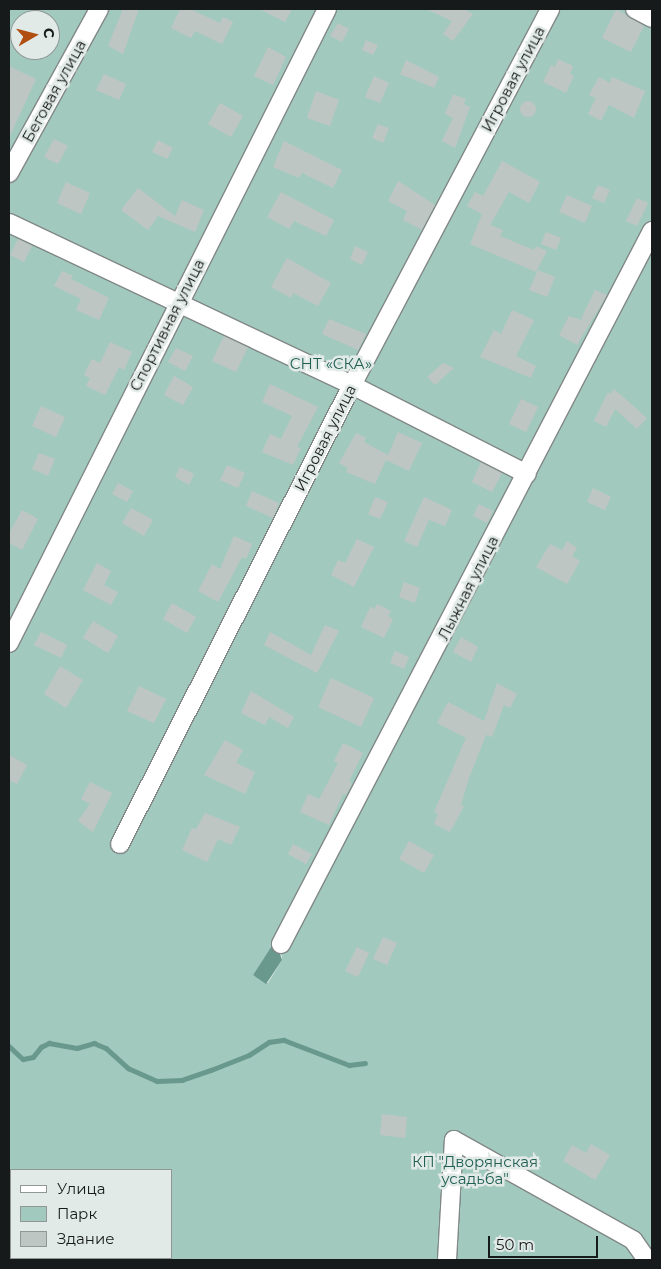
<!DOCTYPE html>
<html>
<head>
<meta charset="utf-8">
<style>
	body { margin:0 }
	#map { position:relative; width:661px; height:1269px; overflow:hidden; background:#e1eae7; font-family:Montserrat,sans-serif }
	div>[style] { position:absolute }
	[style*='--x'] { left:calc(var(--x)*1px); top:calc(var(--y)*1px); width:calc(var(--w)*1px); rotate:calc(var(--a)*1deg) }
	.green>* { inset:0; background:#a2c9be }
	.water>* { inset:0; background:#69998d }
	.stream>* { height:4.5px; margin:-2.25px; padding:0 2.25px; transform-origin:2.25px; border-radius:2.25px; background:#69998d }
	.building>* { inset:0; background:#bec6c4 }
	.round { border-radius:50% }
	.roads { filter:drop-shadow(1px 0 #818886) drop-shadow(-1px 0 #818886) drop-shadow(0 1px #818886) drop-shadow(0 -1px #818886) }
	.minor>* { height:18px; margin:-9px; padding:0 9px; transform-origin:9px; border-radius:9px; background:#fff }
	span { translate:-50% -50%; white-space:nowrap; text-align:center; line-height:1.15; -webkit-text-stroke:5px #e1eae7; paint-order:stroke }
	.street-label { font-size:15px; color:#171a1a }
	.park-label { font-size:15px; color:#205f52 }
	.frame { position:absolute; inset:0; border:10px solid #171a1a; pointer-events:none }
	.legend { position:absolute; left:10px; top:1169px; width:162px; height:90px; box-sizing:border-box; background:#e1eae7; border:1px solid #909795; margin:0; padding:6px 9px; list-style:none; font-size:15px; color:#171a1a }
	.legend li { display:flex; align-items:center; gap:10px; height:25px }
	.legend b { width:25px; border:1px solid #909795 }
	.north { position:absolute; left:10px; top:10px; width:50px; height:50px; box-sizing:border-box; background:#e1eae7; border:1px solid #909795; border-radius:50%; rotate:82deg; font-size:14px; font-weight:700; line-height:20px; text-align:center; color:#171a1a }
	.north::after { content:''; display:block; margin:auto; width:18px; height:22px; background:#b04f10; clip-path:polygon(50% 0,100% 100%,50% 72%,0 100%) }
	.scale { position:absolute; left:488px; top:1236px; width:110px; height:22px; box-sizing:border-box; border:2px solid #171a1a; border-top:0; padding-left:6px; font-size:15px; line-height:18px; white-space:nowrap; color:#171a1a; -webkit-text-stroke:4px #e1eae7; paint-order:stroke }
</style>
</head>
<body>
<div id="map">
	<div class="green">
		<div style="clip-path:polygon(evenodd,9px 9px,652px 9px,652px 1260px,9px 1260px,9px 9px,20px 20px,50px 20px,50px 50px,20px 50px,20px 20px,9px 9px,271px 947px,282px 956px,282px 960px,268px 983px,253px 975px,271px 947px,9px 9px,11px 1170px,171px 1170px,171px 1258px,11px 1258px,11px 1170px)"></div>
	</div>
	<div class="water">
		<div style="clip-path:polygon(271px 947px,278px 948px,282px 960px,266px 984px,253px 975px)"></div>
	</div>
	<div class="stream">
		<div style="--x:9;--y:1046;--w:19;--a:43"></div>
		<div style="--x:23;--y:1059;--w:10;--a:-11"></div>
		<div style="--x:33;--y:1057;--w:13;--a:-51"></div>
		<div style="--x:41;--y:1047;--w:9;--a:-27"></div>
		<div style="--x:49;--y:1043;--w:28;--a:10"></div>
		<div style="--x:77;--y:1048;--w:18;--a:-16"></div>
		<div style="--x:94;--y:1043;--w:13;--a:23"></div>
		<div style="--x:106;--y:1048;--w:30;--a:42"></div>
		<div style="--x:128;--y:1068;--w:32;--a:24"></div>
		<div style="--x:157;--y:1081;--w:25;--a:-2"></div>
		<div style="--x:182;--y:1080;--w:31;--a:-19"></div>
		<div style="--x:211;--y:1070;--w:41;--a:-21.5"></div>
		<div style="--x:249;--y:1055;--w:24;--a:-33"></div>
		<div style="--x:269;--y:1042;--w:15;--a:-8"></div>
		<div style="--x:284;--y:1040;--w:70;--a:21"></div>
		<div style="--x:349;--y:1065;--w:16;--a:-7"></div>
		<div style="--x:9;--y:1198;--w:4;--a:56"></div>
		<div style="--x:39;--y:1260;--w:2;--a:-63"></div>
	</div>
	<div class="building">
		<div style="clip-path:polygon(123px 9px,139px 9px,123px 54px,108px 46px)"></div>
		<div style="clip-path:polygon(180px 9px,190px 9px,220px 23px,223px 17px,233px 22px,222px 44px,195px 31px,191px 38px,171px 28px)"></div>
		<div style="clip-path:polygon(259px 9px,292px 9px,285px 22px)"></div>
		<div style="clip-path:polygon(426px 9px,464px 9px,473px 14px,453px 41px,443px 34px,452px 21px)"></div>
		<div style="clip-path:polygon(616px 9px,644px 26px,631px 52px,602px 38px)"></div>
		<div style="clip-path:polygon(338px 23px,349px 29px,342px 42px,330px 36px)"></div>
		<div style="clip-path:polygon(366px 40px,378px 45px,373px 55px,362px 50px)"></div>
		<div style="clip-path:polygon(268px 47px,286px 57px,273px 85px,254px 76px)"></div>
		<div style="clip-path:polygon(558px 59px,573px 66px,570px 74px,574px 76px,566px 93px,543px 82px,551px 65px,555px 67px)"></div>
		<div style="clip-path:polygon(406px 60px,439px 77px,434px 88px,400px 74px)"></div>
		<div style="clip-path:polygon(9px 66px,36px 79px,9px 138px)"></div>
		<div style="clip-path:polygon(104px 74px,126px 84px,119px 100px,96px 90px)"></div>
		<div style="clip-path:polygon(374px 76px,389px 83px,380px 103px,365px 97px)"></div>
		<div style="clip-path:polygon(599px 77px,610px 83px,612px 77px,645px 91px,634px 118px,609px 105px,601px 121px,588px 114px,596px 98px,589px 95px)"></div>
		<div style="clip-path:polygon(316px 91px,339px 100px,330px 126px,307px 118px)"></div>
		<div style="clip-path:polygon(453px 94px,466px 99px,464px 104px,470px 107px,455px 148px,442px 141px,453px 118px,445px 114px)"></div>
		<div class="round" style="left:520px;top:101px;width:16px;height:16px"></div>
		<div style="clip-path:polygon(220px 103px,243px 116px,231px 137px,208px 124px)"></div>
		<div style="clip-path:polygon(378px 124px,389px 128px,383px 143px,372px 138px)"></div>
		<div style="clip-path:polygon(54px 139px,68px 146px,58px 164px,44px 157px)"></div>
		<div style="clip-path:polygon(158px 140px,173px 148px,167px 159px,152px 152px)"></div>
		<div style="clip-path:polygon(284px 141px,342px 170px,333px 188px,302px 173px,299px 178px,273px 167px)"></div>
		<div style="clip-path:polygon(502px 161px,540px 182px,529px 203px,509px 192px,490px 225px,503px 230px,500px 236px,534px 250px,536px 246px,547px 251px,536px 272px,470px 244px,482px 214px,467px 206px,475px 192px,483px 196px)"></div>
		<div style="clip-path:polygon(398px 181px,435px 205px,422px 230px,403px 220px,407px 211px,388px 201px)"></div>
		<div style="clip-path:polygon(66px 182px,90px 193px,81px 214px,57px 203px)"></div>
		<div style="clip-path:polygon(598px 185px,610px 190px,604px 203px,592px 198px)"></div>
		<div style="clip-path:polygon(138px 188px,175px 216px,182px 200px,204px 210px,195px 232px,158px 216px,148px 230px,121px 210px)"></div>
		<div style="clip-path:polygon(281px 192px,334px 220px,326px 236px,294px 221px,289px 229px,267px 217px)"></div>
		<div style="clip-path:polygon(567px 195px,592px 206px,585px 223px,559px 212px)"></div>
		<div style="clip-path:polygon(637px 198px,648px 203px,637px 226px,626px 221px)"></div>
		<div style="clip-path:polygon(546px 232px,561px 238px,556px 250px,541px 244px)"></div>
		<div style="clip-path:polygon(18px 239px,32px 246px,24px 262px,10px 255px)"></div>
		<div style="clip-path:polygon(355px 246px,368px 252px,362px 265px,350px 259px)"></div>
		<div style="clip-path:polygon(287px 258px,331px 283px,318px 306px,293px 293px,291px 298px,271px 287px)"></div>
		<div style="clip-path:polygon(538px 270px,555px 277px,547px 297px,529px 290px)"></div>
		<div style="clip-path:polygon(62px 271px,73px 276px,71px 279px,109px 298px,99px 320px,76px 310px,81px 299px,54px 286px)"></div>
		<div style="clip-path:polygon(595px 290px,607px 295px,577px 345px,559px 335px,569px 316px,588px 322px,581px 319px)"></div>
		<div style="clip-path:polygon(512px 310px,534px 320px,516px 356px,536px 366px,531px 378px,480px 357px,494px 330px,501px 334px)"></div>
		<div style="clip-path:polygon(329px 319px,366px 334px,358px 350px,322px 334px)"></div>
		<div style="clip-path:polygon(224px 336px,248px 347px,236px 372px,212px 361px)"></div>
		<div style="clip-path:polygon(110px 342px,132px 352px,124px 370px,119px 367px,105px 395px,86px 386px,90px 378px,84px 375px,92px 359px,100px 363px)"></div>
		<div style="clip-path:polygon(176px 348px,193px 356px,185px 371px,168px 362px)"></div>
		<div style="clip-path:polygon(443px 363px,454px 368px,435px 385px,427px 377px)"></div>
		<div style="clip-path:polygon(174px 376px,193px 387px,183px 405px,164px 395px)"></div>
		<div style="clip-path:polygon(270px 384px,318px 407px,297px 447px,301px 448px,293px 465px,262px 452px,270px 434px,281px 439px,292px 416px,262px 402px)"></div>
		<div style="clip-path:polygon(614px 389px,647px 418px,637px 429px,615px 409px,606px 427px,594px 421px,608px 392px,611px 394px)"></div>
		<div style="clip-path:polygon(521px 399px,538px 407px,526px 432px,509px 424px)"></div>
		<div style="clip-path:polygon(41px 406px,65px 417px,56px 437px,32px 426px)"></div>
		<div style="clip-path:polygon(398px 432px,422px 443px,409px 471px,386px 460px,375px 484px,346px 472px,348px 468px,339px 463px,356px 433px,366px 438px,364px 442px,388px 455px)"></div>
		<div style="clip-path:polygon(39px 453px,55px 459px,48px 476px,32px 469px)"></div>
		<div style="clip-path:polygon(481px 462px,502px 473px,492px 492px,472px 482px)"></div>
		<div style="clip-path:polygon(227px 465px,245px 473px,238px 488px,220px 480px)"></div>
		<div style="clip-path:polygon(180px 467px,194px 474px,189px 485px,175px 477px)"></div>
		<div style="clip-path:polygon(118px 483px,133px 491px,127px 502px,112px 494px)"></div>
		<div style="clip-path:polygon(593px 488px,611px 497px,605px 510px,587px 502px)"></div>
		<div style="clip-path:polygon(252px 491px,279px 503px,273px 518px,246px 506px)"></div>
		<div style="clip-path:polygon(375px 497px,388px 502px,380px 519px,368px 514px)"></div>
		<div style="clip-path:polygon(424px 497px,452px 510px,445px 526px,429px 520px,417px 547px,404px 541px)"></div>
		<div style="clip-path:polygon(479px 504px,493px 511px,487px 523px,473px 516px)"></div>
		<div style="clip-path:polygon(131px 508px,153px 520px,144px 536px,122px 523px)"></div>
		<div style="clip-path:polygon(22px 510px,38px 519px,22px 550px,9px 543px,9px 533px)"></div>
		<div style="clip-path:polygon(234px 536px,252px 544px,246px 559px,242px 557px,218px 602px,198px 591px,212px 564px,220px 569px)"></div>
		<div style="clip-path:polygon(357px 539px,374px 547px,354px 587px,331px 575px,338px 560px,345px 563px)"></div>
		<div style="clip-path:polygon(567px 541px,577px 548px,572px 556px,580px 561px,567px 584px,536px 567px,550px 544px,562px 550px)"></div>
		<div style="clip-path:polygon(97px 563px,111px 571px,104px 585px,118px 592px,111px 605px,83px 590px)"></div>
		<div style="clip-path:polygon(404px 582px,420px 588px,415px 603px,399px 597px)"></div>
		<div style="clip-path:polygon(172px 603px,196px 617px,187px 633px,163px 619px)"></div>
		<div style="clip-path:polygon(377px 604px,391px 611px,388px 616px,393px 619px,384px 638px,361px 627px,370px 607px,374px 609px)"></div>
		<div style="clip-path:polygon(93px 621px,118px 636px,108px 653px,83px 638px)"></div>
		<div style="clip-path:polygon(325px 625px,339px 631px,317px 673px,264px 645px,270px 632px,311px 655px)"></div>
		<div style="clip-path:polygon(41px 632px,67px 645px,61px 658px,34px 645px)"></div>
		<div style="clip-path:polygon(461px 637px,478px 647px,471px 662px,453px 652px)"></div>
		<div style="clip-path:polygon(395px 651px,409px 657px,404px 669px,390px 663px)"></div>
		<div style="clip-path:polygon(60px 666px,83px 680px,66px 708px,44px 694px)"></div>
		<div style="clip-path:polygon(331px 678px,374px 698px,361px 727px,318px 707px)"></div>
		<div style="clip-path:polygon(497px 683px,517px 694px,510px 708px,504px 705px,492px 737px,486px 735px,469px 778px,461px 805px,464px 806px,450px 832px,434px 824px,438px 814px,434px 812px,466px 738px,437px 723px,448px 702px,484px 721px)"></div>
		<div style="clip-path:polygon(139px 686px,166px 699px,154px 723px,127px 711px)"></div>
		<div style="clip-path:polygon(251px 691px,294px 717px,288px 728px,269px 717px,265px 725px,241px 713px)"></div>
		<div style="clip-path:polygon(225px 740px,243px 750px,236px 763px,255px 772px,245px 794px,204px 775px)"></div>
		<div style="clip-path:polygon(343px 743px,363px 753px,349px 781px,352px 783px,346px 795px,343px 794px,329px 825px,300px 812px,308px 794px,319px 799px,338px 763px,334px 761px)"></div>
		<div style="clip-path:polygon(9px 755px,27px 765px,17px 784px,9px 780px)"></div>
		<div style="clip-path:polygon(90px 782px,112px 793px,93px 832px,78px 821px,90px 804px,81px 799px)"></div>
		<div style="clip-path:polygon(205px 813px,240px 827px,231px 845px,218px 839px,207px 862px,182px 850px,192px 828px,196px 829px)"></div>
		<div style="clip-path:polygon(409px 841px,434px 855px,424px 873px,399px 859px)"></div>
		<div style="clip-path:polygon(293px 844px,312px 854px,306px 864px,288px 854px)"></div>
		<div style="clip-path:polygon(383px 937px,397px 943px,387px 965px,373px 959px)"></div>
		<div style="clip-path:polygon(357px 947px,369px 953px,358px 977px,345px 971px)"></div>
		<div style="clip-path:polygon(382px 1114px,407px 1117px,405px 1138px,380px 1135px)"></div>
		<div style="clip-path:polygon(591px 1144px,610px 1155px,595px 1180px,563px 1161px,572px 1145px,586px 1153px)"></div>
	</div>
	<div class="roads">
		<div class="minor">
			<div style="--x:635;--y:9;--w:19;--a:28"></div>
			<div style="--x:9;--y:173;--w:187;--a:-61.2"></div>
			<div style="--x:9;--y:223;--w:379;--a:25.3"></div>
			<div style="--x:352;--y:385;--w:196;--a:27"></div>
			<div style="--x:9;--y:643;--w:709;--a:-63.36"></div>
			<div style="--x:120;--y:844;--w:514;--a:-63.19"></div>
			<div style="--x:352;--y:385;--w:425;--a:-62.2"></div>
			<div style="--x:281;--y:944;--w:804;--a:-62.51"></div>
			<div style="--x:447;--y:1260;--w:120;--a:-86.7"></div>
			<div style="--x:454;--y:1140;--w:205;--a:29.2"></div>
			<div style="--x:633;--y:1240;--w:24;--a:55"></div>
		</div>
	</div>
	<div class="street-label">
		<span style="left:513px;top:79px;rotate:-62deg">Игровая улица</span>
		<span style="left:54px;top:91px;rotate:-61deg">Беговая улица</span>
		<span style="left:167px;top:325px;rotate:-63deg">Спортивная улица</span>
		<span style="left:325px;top:438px;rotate:-63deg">Игровая улица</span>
		<span style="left:468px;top:588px;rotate:-63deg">Лыжная улица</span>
	</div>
	<div class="park-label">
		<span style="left:331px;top:364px">СНТ «СКА»</span>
		<span style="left:475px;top:1170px">КП "Дворянская<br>усадьба"</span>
	</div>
	<div class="frame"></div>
	<ul class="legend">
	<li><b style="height:6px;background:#fff"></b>Улица</li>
	<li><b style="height:14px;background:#a2c9be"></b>Парк</li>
	<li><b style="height:14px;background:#bec6c4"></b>Здание</li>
	</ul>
	<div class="north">С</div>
	<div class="scale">50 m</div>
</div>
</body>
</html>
